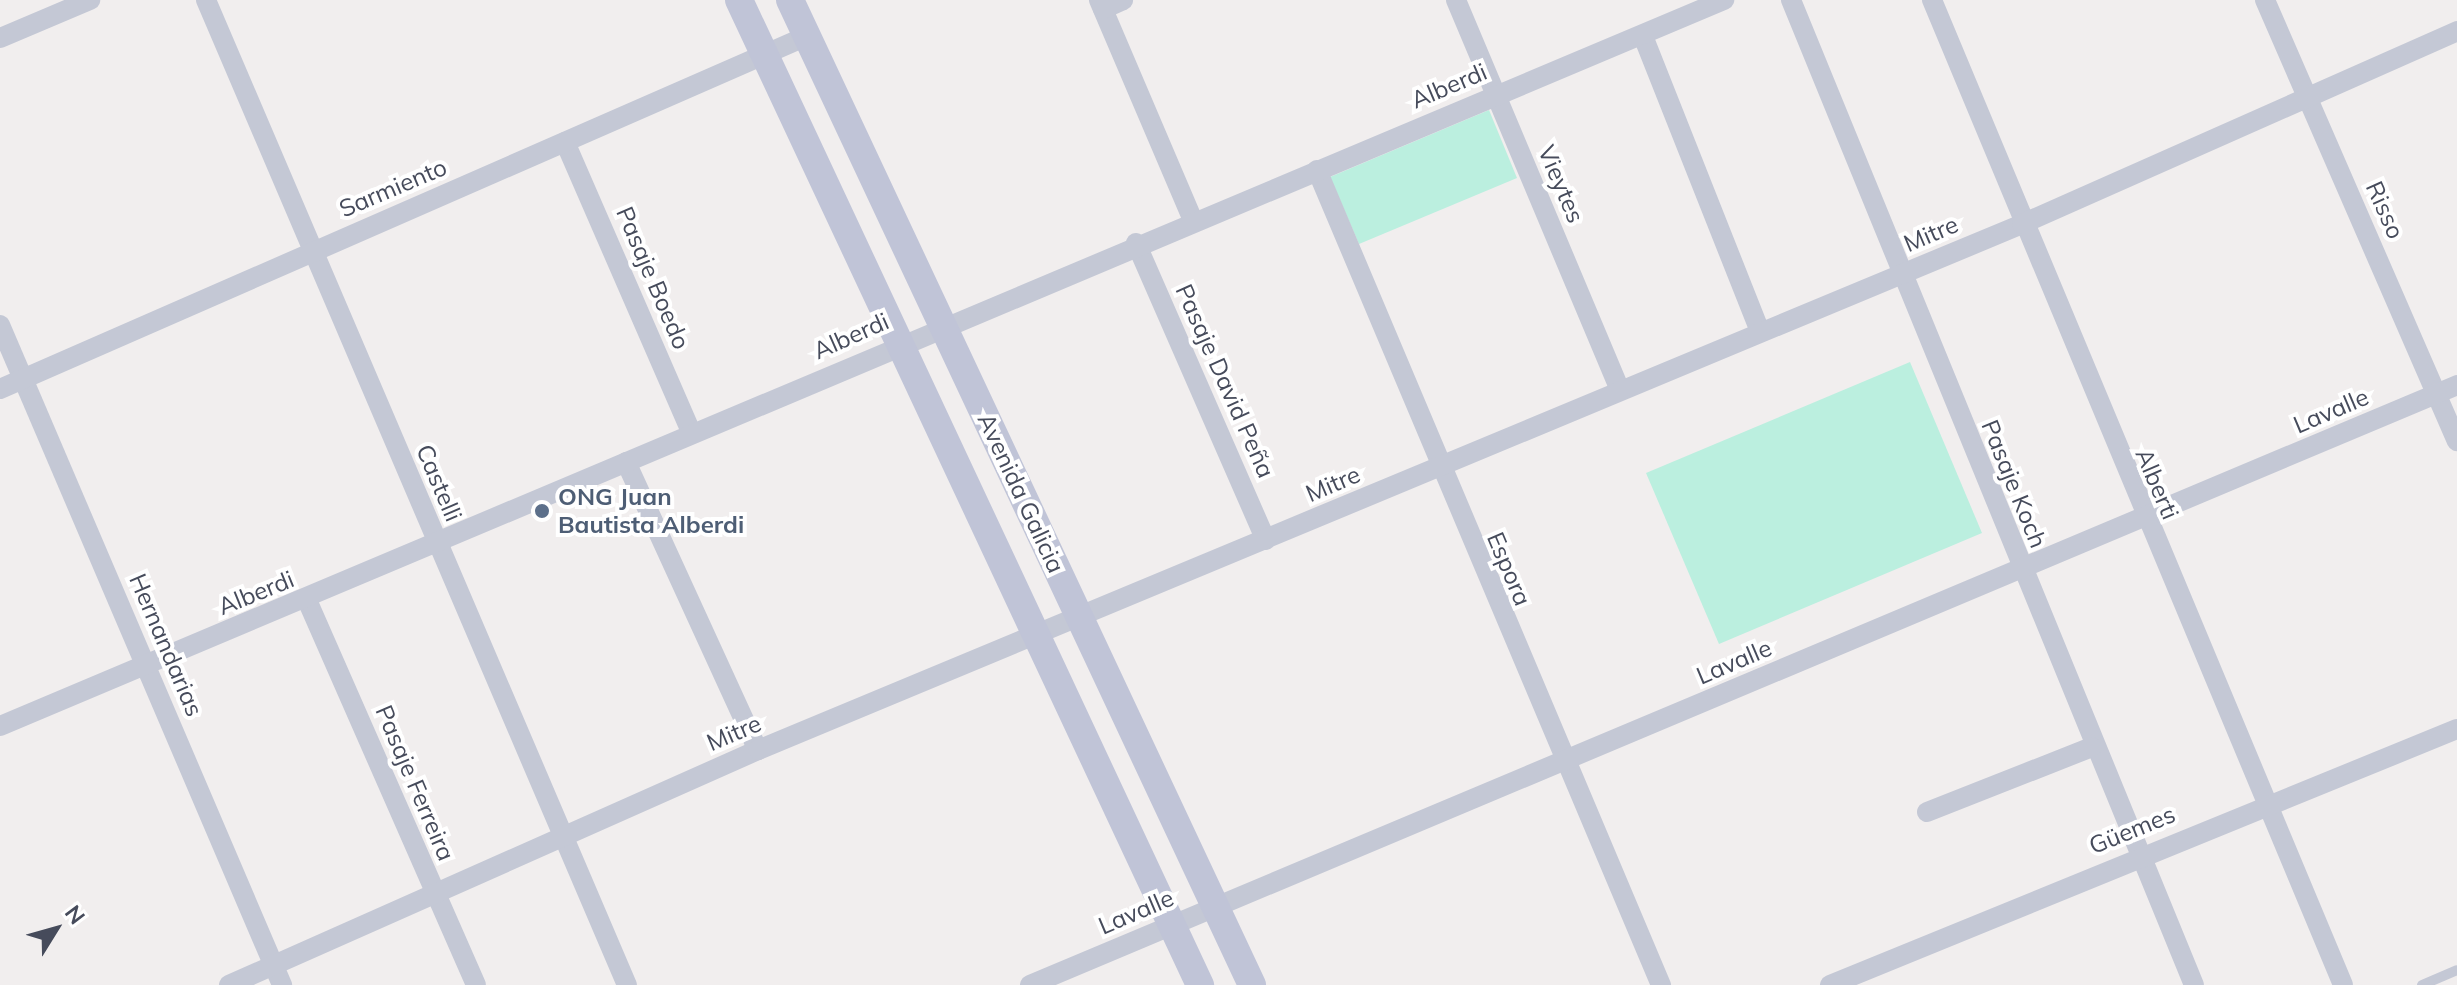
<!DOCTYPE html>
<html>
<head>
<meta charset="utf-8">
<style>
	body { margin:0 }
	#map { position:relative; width:2457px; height:985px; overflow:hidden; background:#f1eeee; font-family:Mulish,sans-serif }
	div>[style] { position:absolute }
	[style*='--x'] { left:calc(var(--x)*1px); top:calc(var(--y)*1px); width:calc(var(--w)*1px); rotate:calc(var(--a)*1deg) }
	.green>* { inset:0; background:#bbefdf }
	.service>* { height:10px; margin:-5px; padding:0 5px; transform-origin:5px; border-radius:5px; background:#c4c8d5 }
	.minor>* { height:20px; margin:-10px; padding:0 10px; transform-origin:10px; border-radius:10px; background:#c4c8d5 }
	.secondary>* { height:28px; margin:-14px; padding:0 14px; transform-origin:14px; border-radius:14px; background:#c0c4d7 }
	.dots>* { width:22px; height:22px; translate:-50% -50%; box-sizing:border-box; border:4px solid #fff; border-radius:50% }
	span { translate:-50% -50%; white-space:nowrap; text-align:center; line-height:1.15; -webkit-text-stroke:8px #fff; paint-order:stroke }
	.street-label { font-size:24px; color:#464b5b }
	.service-label { font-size:24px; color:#4e5e75; font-weight:700 }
	.left { translate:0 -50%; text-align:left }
	.north { position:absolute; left:16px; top:889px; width:80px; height:80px; -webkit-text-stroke:6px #fff; paint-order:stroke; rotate:53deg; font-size:22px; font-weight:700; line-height:32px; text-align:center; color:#464b5b }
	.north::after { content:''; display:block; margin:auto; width:28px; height:36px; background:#464b5b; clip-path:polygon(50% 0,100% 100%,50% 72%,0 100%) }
</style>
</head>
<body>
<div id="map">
	<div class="green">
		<div style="clip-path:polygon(1489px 110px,1517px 178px,1359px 244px,1330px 177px)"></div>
		<div style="clip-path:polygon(1910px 362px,1982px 533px,1719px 644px,1646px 473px)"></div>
	</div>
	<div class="service">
		<div style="--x:2422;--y:985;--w:38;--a:-23"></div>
	</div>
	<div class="minor">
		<div style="--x:206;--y:0;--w:1071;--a:66.86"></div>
		<div style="--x:1099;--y:0;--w:239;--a:66.9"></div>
		<div style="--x:1456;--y:0;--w:421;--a:67.2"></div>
		<div style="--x:1791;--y:0;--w:1064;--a:67.75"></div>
		<div style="--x:1932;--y:0;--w:1067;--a:67.35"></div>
		<div style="--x:2265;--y:0;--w:481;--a:66.5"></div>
		<div style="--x:1103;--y:9;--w:22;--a:-24"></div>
		<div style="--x:1643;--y:36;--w:318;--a:68.4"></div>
		<div style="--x:0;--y:38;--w:98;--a:-22.9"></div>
		<div style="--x:565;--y:142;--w:318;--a:66.5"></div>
		<div style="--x:1317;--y:170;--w:885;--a:67.12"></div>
		<div style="--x:1136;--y:243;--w:324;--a:66.4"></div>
		<div style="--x:0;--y:325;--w:718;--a:66.86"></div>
		<div style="--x:0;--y:389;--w:881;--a:-23.63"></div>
		<div style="--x:626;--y:462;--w:317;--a:65.4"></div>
		<div style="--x:307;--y:600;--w:420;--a:66.3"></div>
		<div style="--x:0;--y:726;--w:1871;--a:-22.84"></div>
		<div style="--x:1927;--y:812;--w:177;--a:-21.5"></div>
		<div style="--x:229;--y:985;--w:579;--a:-23.95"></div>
		<div style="--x:758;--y:750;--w:1369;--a:-22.59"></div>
		<div style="--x:2022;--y:224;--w:476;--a:-23.9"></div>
		<div style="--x:1030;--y:985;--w:1548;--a:-22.8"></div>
		<div style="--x:1830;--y:985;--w:677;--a:-22.21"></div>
	</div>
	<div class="secondary">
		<div style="--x:739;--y:0;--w:1088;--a:64.92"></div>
		<div style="--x:790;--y:0;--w:1088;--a:64.87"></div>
	</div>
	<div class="dots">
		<div style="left:542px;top:511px;background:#5c6f8a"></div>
	</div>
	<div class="street-label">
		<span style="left:1449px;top:86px;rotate:-23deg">Alberdi</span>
		<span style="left:1561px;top:184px;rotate:67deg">Vieytes</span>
		<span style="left:393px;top:188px;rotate:-23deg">Sarmiento</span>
		<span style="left:2385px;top:210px;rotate:66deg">Risso</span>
		<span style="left:1931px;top:234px;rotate:-23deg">Mitre</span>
		<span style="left:653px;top:278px;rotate:67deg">Pasaje Boedo</span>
		<span style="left:851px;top:336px;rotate:-24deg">Alberdi</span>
		<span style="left:1225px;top:381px;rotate:66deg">Pasaje David Peña</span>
		<span style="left:2331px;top:411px;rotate:-23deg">Lavalle</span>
		<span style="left:439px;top:483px;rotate:67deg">Castelli</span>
		<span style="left:1333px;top:484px;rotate:-23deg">Mitre</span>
		<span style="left:2014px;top:484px;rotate:68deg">Pasaje Koch</span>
		<span style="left:2157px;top:484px;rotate:67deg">Alberti</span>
		<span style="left:1021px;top:493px;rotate:65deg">Avenida Galicia</span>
		<span style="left:1509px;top:569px;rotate:67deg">Espora</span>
		<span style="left:256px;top:593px;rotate:-22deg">Alberdi</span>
		<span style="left:166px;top:645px;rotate:67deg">Hernandarias</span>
		<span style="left:1734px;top:662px;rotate:-23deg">Lavalle</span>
		<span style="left:734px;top:733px;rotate:-23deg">Mitre</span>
		<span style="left:415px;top:783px;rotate:67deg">Pasaje Ferreira</span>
		<span style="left:2132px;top:830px;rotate:-22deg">Güemes</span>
		<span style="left:1136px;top:912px;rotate:-23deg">Lavalle</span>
	</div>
	<div class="service-label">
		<span class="left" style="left:558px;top:511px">ONG Juan<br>Bautista Alberdi</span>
	</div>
	<div class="north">N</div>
</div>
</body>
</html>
